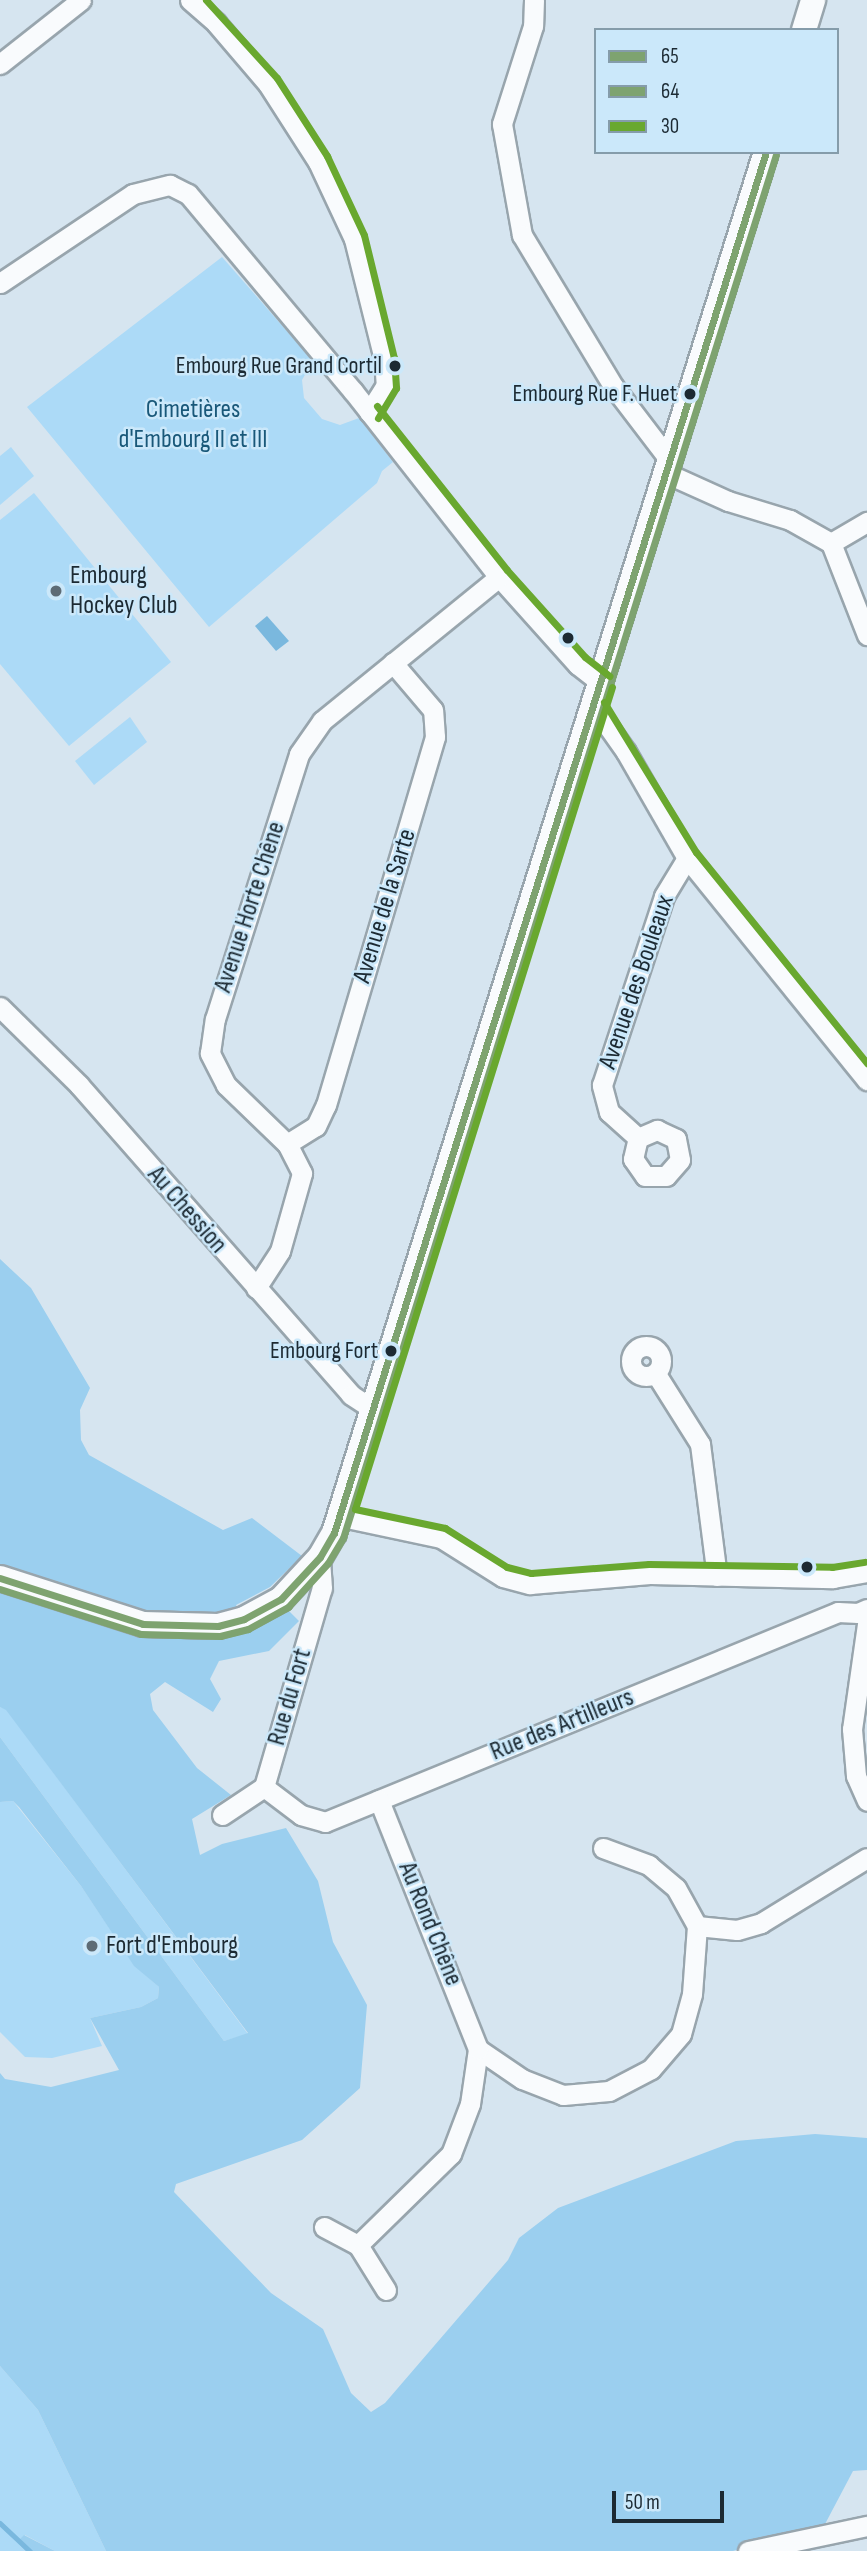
<!DOCTYPE html>
<html>
<head>
<meta charset="utf-8">
<style>
	body { margin:0 }
	#map { position:relative; width:867px; height:2551px; overflow:hidden; background:#d6e5f0; font-family:"Sofia Sans Condensed",sans-serif }
	div>[style] { position:absolute }
	[style*='--x'] { left:calc(var(--x)*1px); top:calc(var(--y)*1px); width:calc(var(--w)*1px); rotate:calc(var(--a)*1deg) }
	.green>* { inset:0; background:#acdaf7 }
	.forest>* { inset:0; background:#9bcfef }
	.water>* { inset:0; background:#7ab8de }
	.stream>* { height:4.5px; margin:-2.25px; padding:0 2.25px; transform-origin:2.25px; border-radius:2.25px; background:#7ab8de }
	.roads { filter:drop-shadow(2px 0 #98a5ad) drop-shadow(-2px 0 #98a5ad) drop-shadow(0 2px #98a5ad) drop-shadow(0 -2px #98a5ad) }
	.minor>* { height:19px; margin:-9.5px; padding:0 9.5px; transform-origin:9.5px; border-radius:9.5px; background:#f9fbfd }
	.minor>.ring { margin:-9.5px; padding:0; box-sizing:content-box; background:none; border:19px solid #f9fbfd; border-radius:50% }
	.major>* { height:24px; margin:-12px; padding:0 12px; transform-origin:12px; border-radius:12px; background:#f9fbfd }
	.bus-1>* { height:7px; margin:-3.5px; padding:0 3.5px; transform-origin:3.5px; border-radius:3.5px; background:#7ea370 }
	.bus-2>* { height:7px; margin:-3.5px; padding:0 3.5px; transform-origin:3.5px; border-radius:3.5px; background:#7ea370 }
	.bus-3>* { height:7px; margin:-3.5px; padding:0 3.5px; transform-origin:3.5px; border-radius:3.5px; background:#69a82f }
	.dots>* { width:19px; height:19px; translate:-50% -50%; box-sizing:border-box; border:4px solid #cbe8fa; border-radius:50% }
	span { translate:-50% -50%; white-space:nowrap; text-align:center; line-height:1.15; -webkit-text-stroke:5px #cbe8fa; paint-order:stroke }
	.bus-label { font-size:24px; color:#1c2a33 }
	.right { translate:-100% -50%; text-align:right }
	.park-label { font-size:26px; color:#195879 }
	.poi-label { font-size:26px; color:#1c2a33 }
	.left { translate:0 -50%; text-align:left }
	.street-label { font-size:26px; color:#1c2a33 }
	.legend { position:absolute; left:594px; top:28px; width:245px; height:126px; box-sizing:border-box; background:#cbe8fa; border:2px solid #859caa; margin:0; padding:9px 12px; list-style:none; font-size:21px; color:#1c2a33 }
	.legend li { display:flex; align-items:center; gap:14px; height:35px }
	.legend b { width:35px; border:2px solid #859caa }
	.scale { position:absolute; left:612px; top:2491px; width:112px; height:32px; box-sizing:border-box; border:4px solid #1c2a33; border-top:0; padding-left:9px; font-size:21px; line-height:24px; white-space:nowrap; color:#1c2a33; -webkit-text-stroke:5px #cbe8fa; paint-order:stroke }
</style>
</head>
<body>
<div id="map">
	<div class="green">
		<div style="clip-path:polygon(222px 257px,313px 361px,302px 380px,304px 398px,322px 419px,340px 425px,359px 418px,393px 462px,382px 471px,377px 483px,209px 627px,27px 407px)"></div>
		<div style="clip-path:polygon(11px 447px,34px 476px,0 505px,0 456px)"></div>
		<div style="clip-path:polygon(34px 493px,171px 662px,69px 746px,0 664px,0 520px)"></div>
		<div style="clip-path:polygon(130px 717px,147px 742px,94px 785px,75px 761px)"></div>
		<div style="clip-path:polygon(0 1707px,6px 1709px,248px 2034px,224px 2041px,0 1737px)"></div>
		<div style="clip-path:polygon(13px 1801px,81px 1886px,134px 1965px,159px 1987px,158px 1998px,141px 2007px,90px 2018px,102px 2046px,52px 2058px,25px 2057px,0 2032px,0 1802px)"></div>
		<div style="clip-path:polygon(0 2366px,38px 2410px,106px 2551px,55px 2551px,25px 2535px,17px 2542px,25px 2551px,0 2551px)"></div>
	</div>
	<div class="forest">
		<div style="clip-path:polygon(0 1259px,31px 1288px,90px 1388px,80px 1410px,81px 1440px,89px 1455px,223px 1530px,252px 1518px,302px 1556px,270px 1587px,236px 1605px,249px 1630px,288px 1610px,299px 1621px,269px 1651px,219px 1661px,210px 1679px,221px 1699px,213px 1712px,165px 1682px,150px 1694px,153px 1710px,197px 1768px,231px 1795px,192px 1819px,200px 1855px,222px 1844px,286px 1828px,318px 1881px,333px 1942px,367px 2005px,360px 2088px,302px 2140px,176px 2184px,174px 2192px,271px 2293px,323px 2329px,351px 2393px,371px 2412px,385px 2403px,508px 2260px,519px 2238px,558px 2208px,736px 2141px,815px 2134px,867px 2138px,867px 2470px,853px 2471px,824px 2526px,733px 2551px,106px 2551px,38px 2410px,0 2366px,0 2073px,5px 2079px,51px 2087px,119px 2070px,90px 2018px,141px 2007px,158px 1998px,159px 1987px,134px 1966px,81px 1886px,19px 1807px,13px 1801px,0 1802px,0 1737px,224px 2041px,248px 2033px,6px 1710px,0 1707px)"></div>
		<div style="clip-path:polygon(24px 2535px,55px 2551px,25px 2551px,17px 2542px)"></div>
	</div>
	<div class="water">
		<div style="clip-path:polygon(267px 616px,289px 641px,276px 651px,255px 626px)"></div>
	</div>
	<div class="stream">
		<div style="--x:0;--y:2523;--w:41;--a:43"></div>
	</div>
	<div class="roads">
		<div class="minor">
			<div style="--x:190;--y:0;--w:35;--a:41"></div>
			<div style="--x:216;--y:23;--w:80;--a:49.6"></div>
			<div style="--x:268;--y:84;--w:93;--a:57.3"></div>
			<div style="--x:318;--y:162;--w:85;--a:64.9"></div>
			<div style="--x:354;--y:239;--w:124;--a:76"></div>
			<div style="--x:384;--y:359;--w:26;--a:86"></div>
			<div style="--x:386;--y:385;--w:32;--a:122"></div>
			<div style="--x:534;--y:0;--w:26;--a:92"></div>
			<div style="--x:533;--y:26;--w:103;--a:107.6"></div>
			<div style="--x:502;--y:124;--w:113;--a:79.8"></div>
			<div style="--x:522;--y:235;--w:176;--a:58.9"></div>
			<div style="--x:613;--y:386;--w:96;--a:52.7"></div>
			<div style="--x:0;--y:64;--w:103;--a:-38.3"></div>
			<div style="--x:0;--y:283;--w:160;--a:-33.8"></div>
			<div style="--x:133;--y:194;--w:38;--a:-14"></div>
			<div style="--x:170;--y:185;--w:20;--a:27"></div>
			<div style="--x:188;--y:194;--w:257;--a:50.1"></div>
			<div style="--x:353;--y:391;--w:236;--a:51.9"></div>
			<div style="--x:499;--y:577;--w:118;--a:48.1"></div>
			<div style="--x:578;--y:665;--w:31;--a:38"></div>
			<div style="--x:668;--y:474;--w:66;--a:24.2"></div>
			<div style="--x:728;--y:501;--w:65;--a:17"></div>
			<div style="--x:790;--y:520;--w:47;--a:29.3"></div>
			<div style="--x:831;--y:543;--w:99;--a:68.6"></div>
			<div style="--x:831;--y:543;--w:42;--a:-30.3"></div>
			<div style="--x:595;--y:708;--w:54;--a:54.8"></div>
			<div style="--x:626;--y:752;--w:122;--a:60.1"></div>
			<div style="--x:687;--y:858;--w:286;--a:51"></div>
			<div style="--x:0;--y:1007;--w:111;--a:44.6"></div>
			<div style="--x:79;--y:1085;--w:412;--a:48.7"></div>
			<div style="--x:351;--y:1395;--w:30;--a:33"></div>
			<div style="--x:657;--y:1130;--w:21;--a:25"></div>
			<div style="--x:676;--y:1139;--w:21;--a:79"></div>
			<div style="--x:680;--y:1160;--w:21;--a:131"></div>
			<div style="--x:666;--y:1176;--w:21;--a:180"></div>
			<div style="--x:645;--y:1176;--w:21;--a:-125"></div>
			<div style="--x:633;--y:1159;--w:22;--a:-77"></div>
			<div style="--x:638;--y:1138;--w:21;--a:-23"></div>
			<div style="--x:638;--y:1138;--w:39;--a:-138"></div>
			<div style="--x:609;--y:1112;--w:28;--a:-105"></div>
			<div style="--x:602;--y:1085;--w:199;--a:-71.8"></div>
			<div style="--x:664;--y:896;--w:44;--a:-58.8"></div>
			<div style="--x:287;--y:1144;--w:34;--a:-32"></div>
			<div style="--x:316;--y:1126;--w:23;--a:-65"></div>
			<div style="--x:326;--y:1105;--w:384;--a:-73.5"></div>
			<div style="--x:435;--y:737;--w:27;--a:-94"></div>
			<div style="--x:433;--y:710;--w:62;--a:-130.4"></div>
			<div style="--x:256;--y:1288;--w:44;--a:-57"></div>
			<div style="--x:280;--y:1251;--w:81;--a:-74.2"></div>
			<div style="--x:302;--y:1173;--w:33;--a:-117"></div>
			<div style="--x:287;--y:1144;--w:85;--a:-136"></div>
			<div style="--x:226;--y:1085;--w:36;--a:-117"></div>
			<div style="--x:210;--y:1053;--w:34;--a:-82"></div>
			<div style="--x:215;--y:1019;--w:278;--a:-72.4"></div>
			<div style="--x:299;--y:754;--w:40;--a:-55.1"></div>
			<div style="--x:322;--y:721;--w:228;--a:-39.1"></div>
			<div class="ring" style="left:631px;top:1346px;width:11px;height:11px"></div>
			<div style="--x:656;--y:1374;--w:83;--a:57.8"></div>
			<div style="--x:700;--y:1444;--w:133;--a:82.7"></div>
			<div style="--x:342;--y:1517;--w:101;--a:12"></div>
			<div style="--x:441;--y:1538;--w:73;--a:32.2"></div>
			<div style="--x:503;--y:1577;--w:28;--a:15"></div>
			<div style="--x:530;--y:1584;--w:120;--a:-4.8"></div>
			<div style="--x:650;--y:1574;--w:183;--a:1.3"></div>
			<div style="--x:833;--y:1578;--w:35;--a:-10"></div>
			<div style="--x:867;--y:1624;--w:106;--a:98.1"></div>
			<div style="--x:852;--y:1729;--w:47;--a:85.1"></div>
			<div style="--x:856;--y:1776;--w:27;--a:66"></div>
			<div style="--x:264;--y:1787;--w:46;--a:37.1"></div>
			<div style="--x:301;--y:1815;--w:25;--a:16"></div>
			<div style="--x:325;--y:1822;--w:554;--a:-22.26"></div>
			<div style="--x:838;--y:1612;--w:20;--a:3"></div>
			<div style="--x:858;--y:1613;--w:10;--a:-24"></div>
			<div style="--x:222;--y:1815;--w:50;--a:-33.7"></div>
			<div style="--x:264;--y:1787;--w:207;--a:-73.8"></div>
			<div style="--x:322;--y:1588;--w:31;--a:-94"></div>
			<div style="--x:697;--y:1926;--w:40;--a:5.7"></div>
			<div style="--x:737;--y:1930;--w:25;--a:-16"></div>
			<div style="--x:761;--y:1923;--w:124;--a:-31.5"></div>
			<div style="--x:478;--y:2049;--w:53;--a:34.3"></div>
			<div style="--x:522;--y:2079;--w:44;--a:21.3"></div>
			<div style="--x:563;--y:2095;--w:46;--a:-5"></div>
			<div style="--x:609;--y:2091;--w:47;--a:-27.6"></div>
			<div style="--x:651;--y:2069;--w:46;--a:-49.4"></div>
			<div style="--x:681;--y:2034;--w:41;--a:-74.6"></div>
			<div style="--x:692;--y:1994;--w:68;--a:-85.8"></div>
			<div style="--x:697;--y:1926;--w:43;--a:-118.9"></div>
			<div style="--x:676;--y:1888;--w:35;--a:-140"></div>
			<div style="--x:649;--y:1865;--w:49;--a:-159.7"></div>
			<div style="--x:324;--y:2227;--w:38;--a:28"></div>
			<div style="--x:358;--y:2245;--w:53;--a:58.1"></div>
			<div style="--x:358;--y:2245;--w:130;--a:-44.4"></div>
			<div style="--x:451;--y:2154;--w:53;--a:-69.2"></div>
			<div style="--x:470;--y:2104;--w:56;--a:-81.7"></div>
			<div style="--x:478;--y:2049;--w:268;--a:-111.7"></div>
			<div style="--x:748;--y:2551;--w:122;--a:-11.9"></div>
		</div>
		<div class="major">
			<div style="--x:804;--y:30;--w:31;--a:-73"></div>
			<div style="--x:0;--y:1578;--w:150;--a:17.8"></div>
			<div style="--x:143;--y:1624;--w:75;--a:1.5"></div>
			<div style="--x:218;--y:1626;--w:27;--a:-15"></div>
			<div style="--x:244;--y:1619;--w:42;--a:-28.4"></div>
			<div style="--x:281;--y:1599;--w:57;--a:-47.1"></div>
			<div style="--x:320;--y:1557;--w:28;--a:-60"></div>
			<div style="--x:334;--y:1533;--w:1447;--a:-72.63"></div>
		</div>
	</div>
	<div class="bus-1">
		<div style="--x:0;--y:1578;--w:150;--a:17.8"></div>
		<div style="--x:143;--y:1624;--w:75;--a:1.5"></div>
		<div style="--x:218;--y:1626;--w:27;--a:-15"></div>
		<div style="--x:244;--y:1619;--w:42;--a:-28.4"></div>
		<div style="--x:281;--y:1599;--w:57;--a:-47.1"></div>
		<div style="--x:320;--y:1557;--w:28;--a:-60"></div>
		<div style="--x:334;--y:1533;--w:1447;--a:-72.63"></div>
	</div>
	<div class="bus-2">
		<div style="--x:0;--y:1589;--w:148;--a:17.7"></div>
		<div style="--x:141;--y:1634;--w:79;--a:1.5"></div>
		<div style="--x:220;--y:1636;--w:29;--a:-14"></div>
		<div style="--x:248;--y:1629;--w:46;--a:-28.8"></div>
		<div style="--x:288;--y:1607;--w:59;--a:-47.7"></div>
		<div style="--x:328;--y:1563;--w:29;--a:-59"></div>
		<div style="--x:343;--y:1538;--w:1449;--a:-72.62"></div>
	</div>
	<div class="bus-3">
		<div style="--x:206;--y:0;--w:105;--a:47.7"></div>
		<div style="--x:277;--y:78;--w:93;--a:57.3"></div>
		<div style="--x:327;--y:156;--w:87;--a:64.9"></div>
		<div style="--x:364;--y:235;--w:127;--a:76.3"></div>
		<div style="--x:394;--y:358;--w:30;--a:86"></div>
		<div style="--x:396;--y:388;--w:35;--a:121"></div>
		<div style="--x:377;--y:406;--w:209;--a:51.6"></div>
		<div style="--x:507;--y:570;--w:117;--a:48.1"></div>
		<div style="--x:585;--y:657;--w:31;--a:38"></div>
		<div style="--x:612;--y:687;--w:861;--a:107.36"></div>
		<div style="--x:355;--y:1509;--w:92;--a:11.9"></div>
		<div style="--x:445;--y:1528;--w:73;--a:32.2"></div>
		<div style="--x:507;--y:1567;--w:25;--a:14"></div>
		<div style="--x:531;--y:1573;--w:118;--a:-4.4"></div>
		<div style="--x:649;--y:1564;--w:183;--a:0.9"></div>
		<div style="--x:832;--y:1567;--w:33;--a:-9"></div>
		<div style="--x:604;--y:702;--w:176;--a:58.5"></div>
		<div style="--x:696;--y:852;--w:272;--a:51"></div>
	</div>
	<div class="dots">
		<div style="left:395px;top:366px;background:#1c2a33"></div>
		<div style="left:690px;top:394px;background:#1c2a33"></div>
		<div style="left:56px;top:591px;background:#5d6b75"></div>
		<div style="left:568px;top:638px;background:#1c2a33"></div>
		<div style="left:391px;top:1351px;background:#1c2a33"></div>
		<div style="left:807px;top:1567px;background:#1c2a33"></div>
		<div style="left:92px;top:1946px;background:#5d6b75"></div>
	</div>
	<div class="bus-label">
		<span class="right" style="left:382px;top:366px">Embourg Rue Grand Cortil</span>
		<span class="right" style="left:677px;top:394px">Embourg Rue F. Huet</span>
		<span class="right" style="left:378px;top:1351px">Embourg Fort</span>
	</div>
	<div class="park-label">
		<span style="left:193px;top:425px">Cimetières<br>d'Embourg II et III</span>
	</div>
	<div class="poi-label">
		<span class="left" style="left:70px;top:591px">Embourg<br>Hockey Club</span>
		<span class="left" style="left:106px;top:1946px">Fort d'Embourg</span>
	</div>
	<div class="street-label">
		<span style="left:385px;top:906px;rotate:-73deg">Avenue de la Sarte</span>
		<span style="left:250px;top:907px;rotate:-72deg">Avenue Horte Chêne</span>
		<span style="left:637px;top:982px;rotate:-71deg">Avenue des Bouleaux</span>
		<span style="left:187px;top:1210px;rotate:49deg">Au Chession</span>
		<span style="left:290px;top:1697px;rotate:-74deg">Rue du Fort</span>
		<span style="left:562px;top:1725px;rotate:-22deg">Rue des Artilleurs</span>
		<span style="left:430px;top:1924px;rotate:68deg">Au Rond Chêne</span>
	</div>
	<ul class="legend">
	<li><b style="height:9px;background:#7ea370"></b>65</li>
	<li><b style="height:9px;background:#7ea370"></b>64</li>
	<li><b style="height:9px;background:#69a82f"></b>30</li>
	</ul>
	<div class="scale">50 m</div>
</div>
</body>
</html>
